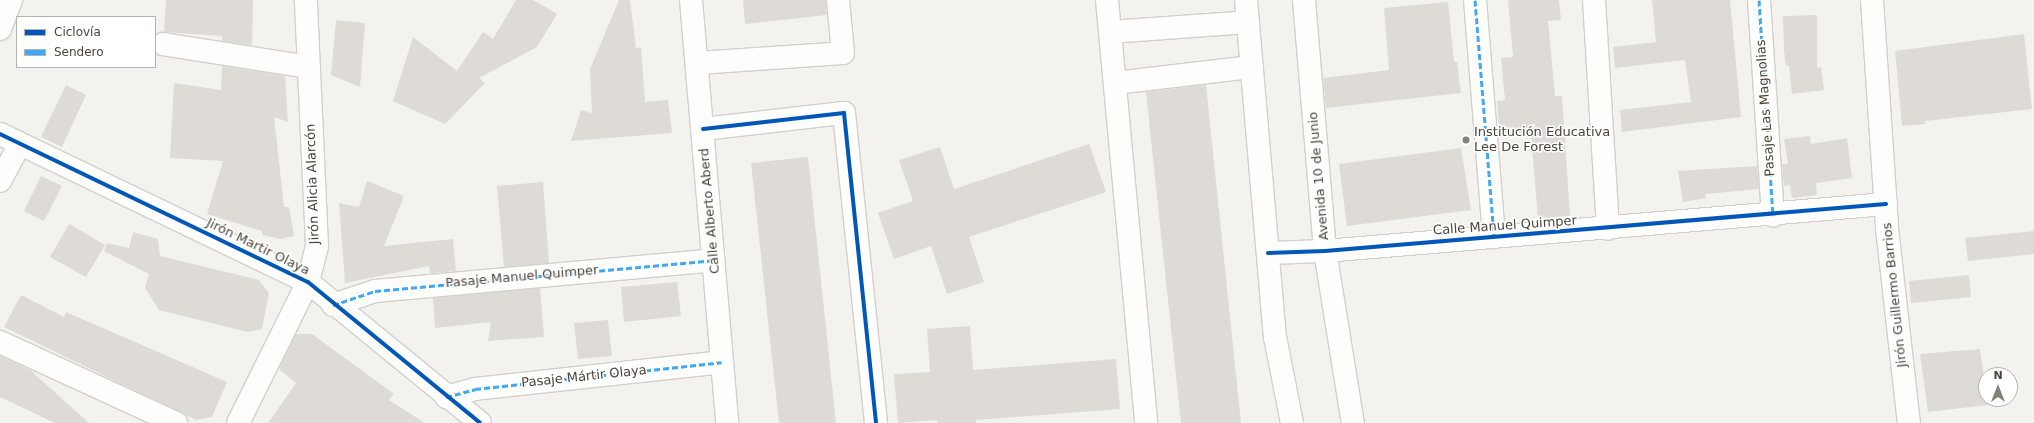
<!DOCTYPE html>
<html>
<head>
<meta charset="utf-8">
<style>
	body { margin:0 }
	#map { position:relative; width:2034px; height:423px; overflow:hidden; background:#f4f2ee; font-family:"DejaVu Sans",sans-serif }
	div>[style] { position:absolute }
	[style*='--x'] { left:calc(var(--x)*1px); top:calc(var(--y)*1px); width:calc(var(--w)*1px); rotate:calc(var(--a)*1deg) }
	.building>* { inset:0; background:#dedbd6 }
	.roads { filter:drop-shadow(1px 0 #d2d0cb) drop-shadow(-1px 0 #d2d0cb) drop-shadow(0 1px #d2d0cb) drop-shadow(0 -1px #d2d0cb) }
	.minor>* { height:22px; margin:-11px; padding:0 11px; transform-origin:11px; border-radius:11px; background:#fdfdfc }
	.quiet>* { height:3px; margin-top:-1.5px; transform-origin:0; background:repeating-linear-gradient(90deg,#3fa9f5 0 6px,transparent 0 9px) }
	.cycleway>* { height:4px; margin:-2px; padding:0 2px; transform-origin:2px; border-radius:2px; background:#0057b8 }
	.dots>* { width:11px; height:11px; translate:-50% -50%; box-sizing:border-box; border:2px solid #fff; border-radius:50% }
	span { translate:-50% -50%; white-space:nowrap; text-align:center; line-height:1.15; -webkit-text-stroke:3px #fff; paint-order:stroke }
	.street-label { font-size:13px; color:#4b4439 }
	.poi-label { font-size:13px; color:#4b4439 }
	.left { translate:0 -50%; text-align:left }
	.legend { position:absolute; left:16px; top:16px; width:140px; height:52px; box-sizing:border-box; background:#fff; border:1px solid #b7b4b0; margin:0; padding:5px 7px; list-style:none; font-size:12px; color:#4b4439 }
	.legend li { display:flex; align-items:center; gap:8px; height:20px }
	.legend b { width:20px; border:1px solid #b7b4b0 }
	.north { position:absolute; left:1978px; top:367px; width:40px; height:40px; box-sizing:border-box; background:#fff; border:1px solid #b7b4b0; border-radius:50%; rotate:0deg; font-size:11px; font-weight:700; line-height:16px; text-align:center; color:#4b4439 }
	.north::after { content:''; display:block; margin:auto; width:14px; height:18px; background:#868178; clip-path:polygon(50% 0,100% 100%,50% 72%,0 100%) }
</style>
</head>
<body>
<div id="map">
	<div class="building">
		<div style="clip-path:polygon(166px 0,253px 0,252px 45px,222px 41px,222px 36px,164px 32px)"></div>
		<div style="clip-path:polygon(516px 0,533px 0,557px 14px,537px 47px,479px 78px,485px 83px,445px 124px,393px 101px,413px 37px,457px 71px,483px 32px,493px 39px)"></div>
		<div style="clip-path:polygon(619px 0,630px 0,636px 48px,641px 47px,645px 102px,668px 100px,672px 133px,571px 141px,581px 110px,592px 113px,590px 69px)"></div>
		<div style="clip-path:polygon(743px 0,826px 0,827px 15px,745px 24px)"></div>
		<div style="clip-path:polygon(1508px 0,1559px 0,1561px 20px,1548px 21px,1555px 96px,1562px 96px,1570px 216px,1538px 218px,1531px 135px,1500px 137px,1497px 101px,1505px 100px,1501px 58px,1513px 57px)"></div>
		<div style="clip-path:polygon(1652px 0,1730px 0,1741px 117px,1622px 132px,1620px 110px,1691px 102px,1685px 60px,1615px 68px,1613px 47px,1656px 42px)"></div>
		<div style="clip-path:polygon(1448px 2px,1454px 62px,1457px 62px,1461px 93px,1326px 108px,1323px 78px,1389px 70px,1384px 8px)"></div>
		<div style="clip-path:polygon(1817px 15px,1817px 68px,1821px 67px,1824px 90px,1792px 94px,1789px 66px,1786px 66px,1784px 51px,1783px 16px)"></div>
		<div style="clip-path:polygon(336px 20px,365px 23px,360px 87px,331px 75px)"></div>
		<div style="clip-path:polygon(2024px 34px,2032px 109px,1925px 121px,1925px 124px,1902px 126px,1895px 51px)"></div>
		<div style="clip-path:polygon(222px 66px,285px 76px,288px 122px,274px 117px,284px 207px,289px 207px,294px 236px,280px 239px,262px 235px,262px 231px,207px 214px,223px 161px,170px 158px,174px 83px,221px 90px)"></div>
		<div style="clip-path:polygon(66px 85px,86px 95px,62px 147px,41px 137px)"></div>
		<div style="clip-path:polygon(1206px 85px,1241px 423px,1181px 423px,1146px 92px)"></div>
		<div style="clip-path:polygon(1810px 136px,1811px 144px,1847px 138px,1852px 178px,1816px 183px,1817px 195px,1792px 198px,1790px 185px,1784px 186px,1782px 164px,1788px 164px,1784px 139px)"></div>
		<div style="clip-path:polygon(1089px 144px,1106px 192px,969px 237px,984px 282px,947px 294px,931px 246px,894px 259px,878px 213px,913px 201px,899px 160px,940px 147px,954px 189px)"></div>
		<div style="clip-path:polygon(1461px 148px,1471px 210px,1347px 226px,1339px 164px)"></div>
		<div style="clip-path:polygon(808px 157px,836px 423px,779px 423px,751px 163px)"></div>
		<div style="clip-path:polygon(1757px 166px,1759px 189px,1705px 194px,1706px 198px,1683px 202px,1678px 171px)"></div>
		<div style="clip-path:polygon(41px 176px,62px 186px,44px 221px,24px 211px)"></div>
		<div style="clip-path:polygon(367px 181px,404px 196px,384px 246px,453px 239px,456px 271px,430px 273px,429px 266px,345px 283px,339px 203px,359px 207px)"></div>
		<div style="clip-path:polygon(543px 182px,549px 263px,504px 267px,497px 186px)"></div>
		<div style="clip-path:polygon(69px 224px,105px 245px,86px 277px,50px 257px)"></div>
		<div style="clip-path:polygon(2034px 231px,2034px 254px,1968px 261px,1965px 238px)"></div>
		<div style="clip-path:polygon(133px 232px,158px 239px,160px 256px,259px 280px,269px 293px,262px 329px,248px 332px,159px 310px,145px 288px,149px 274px,104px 251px,107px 243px,129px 248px)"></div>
		<div style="clip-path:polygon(1969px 275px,1971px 297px,1911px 303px,1909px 281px)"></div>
		<div style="clip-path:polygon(677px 282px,681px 316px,624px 322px,621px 287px)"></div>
		<div style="clip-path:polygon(540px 288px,544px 337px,488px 341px,491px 322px,435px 328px,433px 298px)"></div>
		<div style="clip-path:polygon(21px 295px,64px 317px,66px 312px,227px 382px,212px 417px,196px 420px,4px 327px)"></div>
		<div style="clip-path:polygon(608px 320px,612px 356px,578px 359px,574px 323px)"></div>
		<div style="clip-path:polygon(970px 326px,973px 370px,1116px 359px,1120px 409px,976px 420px,976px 423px,937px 423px,937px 420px,898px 423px,894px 374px,930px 372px,927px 329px)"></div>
		<div style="clip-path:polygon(296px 334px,312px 334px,394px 394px,389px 400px,425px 423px,268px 423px,296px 383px,279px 369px)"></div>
		<div style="clip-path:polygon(1980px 349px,1988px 405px,1928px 412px,1920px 354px)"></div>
		<div style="clip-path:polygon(0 356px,30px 370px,89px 423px,55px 423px,0 397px)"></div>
	</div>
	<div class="roads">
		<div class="minor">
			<div style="--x:691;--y:0;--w:425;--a:85.1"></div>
			<div style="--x:1107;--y:0;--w:425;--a:84.7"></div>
			<div style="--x:1246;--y:0;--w:338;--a:85.1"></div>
			<div style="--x:1275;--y:337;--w:88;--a:78.8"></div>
			<div style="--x:1304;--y:0;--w:252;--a:85.2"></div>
			<div style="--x:1325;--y:251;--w:174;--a:80.8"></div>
			<div style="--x:1475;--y:0;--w:238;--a:85.4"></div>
			<div style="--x:1594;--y:0;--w:229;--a:86.5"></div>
			<div style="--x:1759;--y:0;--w:216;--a:86.3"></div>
			<div style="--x:1872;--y:0;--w:228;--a:86.2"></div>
			<div style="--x:1887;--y:228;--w:196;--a:83.6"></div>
			<div style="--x:0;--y:29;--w:31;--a:-69"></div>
			<div style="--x:1110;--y:32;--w:138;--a:-4.1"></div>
			<div style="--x:163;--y:44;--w:147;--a:9"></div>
			<div style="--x:698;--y:63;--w:145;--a:-3.9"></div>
			<div style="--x:843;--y:53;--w:53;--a:-95.4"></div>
			<div style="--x:1115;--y:83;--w:138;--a:-6.7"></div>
			<div style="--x:703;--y:129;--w:142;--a:-6.5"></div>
			<div style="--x:844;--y:113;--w:312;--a:84.1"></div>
			<div style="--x:0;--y:134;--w:342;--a:25.7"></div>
			<div style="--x:308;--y:282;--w:222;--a:39.3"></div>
			<div style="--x:0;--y:181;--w:42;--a:-61.6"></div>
			<div style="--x:1268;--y:253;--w:57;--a:-2"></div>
			<div style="--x:1325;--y:251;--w:563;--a:-4.79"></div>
			<div style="--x:333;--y:305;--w:44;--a:-18.4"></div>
			<div style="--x:375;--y:291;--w:340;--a:-5.2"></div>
			<div style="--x:0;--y:342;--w:194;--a:24.7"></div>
			<div style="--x:446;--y:397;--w:30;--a:-15"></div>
			<div style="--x:475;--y:389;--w:248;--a:-6.2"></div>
			<div style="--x:238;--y:423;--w:157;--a:-63.6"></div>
			<div style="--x:308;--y:282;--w:37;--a:-76"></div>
			<div style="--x:317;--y:246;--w:246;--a:-92.6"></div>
		</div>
	</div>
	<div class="quiet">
		<div style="--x:1475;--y:0;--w:238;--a:85.4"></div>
		<div style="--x:1759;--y:0;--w:216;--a:86.3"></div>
		<div style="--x:333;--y:305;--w:44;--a:-18.4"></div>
		<div style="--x:375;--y:291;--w:340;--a:-5.2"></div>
		<div style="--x:446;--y:397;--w:30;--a:-15"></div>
		<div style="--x:475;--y:389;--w:248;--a:-6.2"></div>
	</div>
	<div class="cycleway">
		<div style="--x:703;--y:129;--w:142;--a:-6.5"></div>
		<div style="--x:844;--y:113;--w:312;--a:84.1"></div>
		<div style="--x:0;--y:134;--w:342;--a:25.7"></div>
		<div style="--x:308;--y:282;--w:222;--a:39.3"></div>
		<div style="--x:1268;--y:253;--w:57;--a:-2"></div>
		<div style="--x:1325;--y:251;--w:563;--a:-4.79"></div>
	</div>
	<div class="dots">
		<div style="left:1466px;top:140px;background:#868178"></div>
	</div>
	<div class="street-label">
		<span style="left:1766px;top:108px;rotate:-94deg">Pasaje Las Magnolias</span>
		<span style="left:1319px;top:176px;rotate:-95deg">Avenida 10 de Junio</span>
		<span style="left:313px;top:184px;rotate:-92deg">Jirón Alicia Alarcón</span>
		<span style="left:710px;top:211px;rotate:-95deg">Calle Alberto Aberd</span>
		<span style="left:1505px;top:226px;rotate:-4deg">Calle Manuel Quimper</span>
		<span style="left:258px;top:247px;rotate:26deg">Jirón Martir Olaya</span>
		<span style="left:522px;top:277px;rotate:-5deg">Pasaje Manuel Quimper</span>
		<span style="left:1895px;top:295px;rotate:-96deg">Jirón Guillermo Barrios</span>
		<span style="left:584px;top:377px;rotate:-6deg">Pasaje Mártir Olaya</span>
	</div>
	<div class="poi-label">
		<span class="left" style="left:1474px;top:140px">Institución Educativa<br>Lee De Forest</span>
	</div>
	<ul class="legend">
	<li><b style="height:5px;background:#0057b8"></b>Ciclovía</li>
	<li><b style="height:5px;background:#3fa9f5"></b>Sendero</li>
	</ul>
	<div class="north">N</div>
</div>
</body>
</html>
